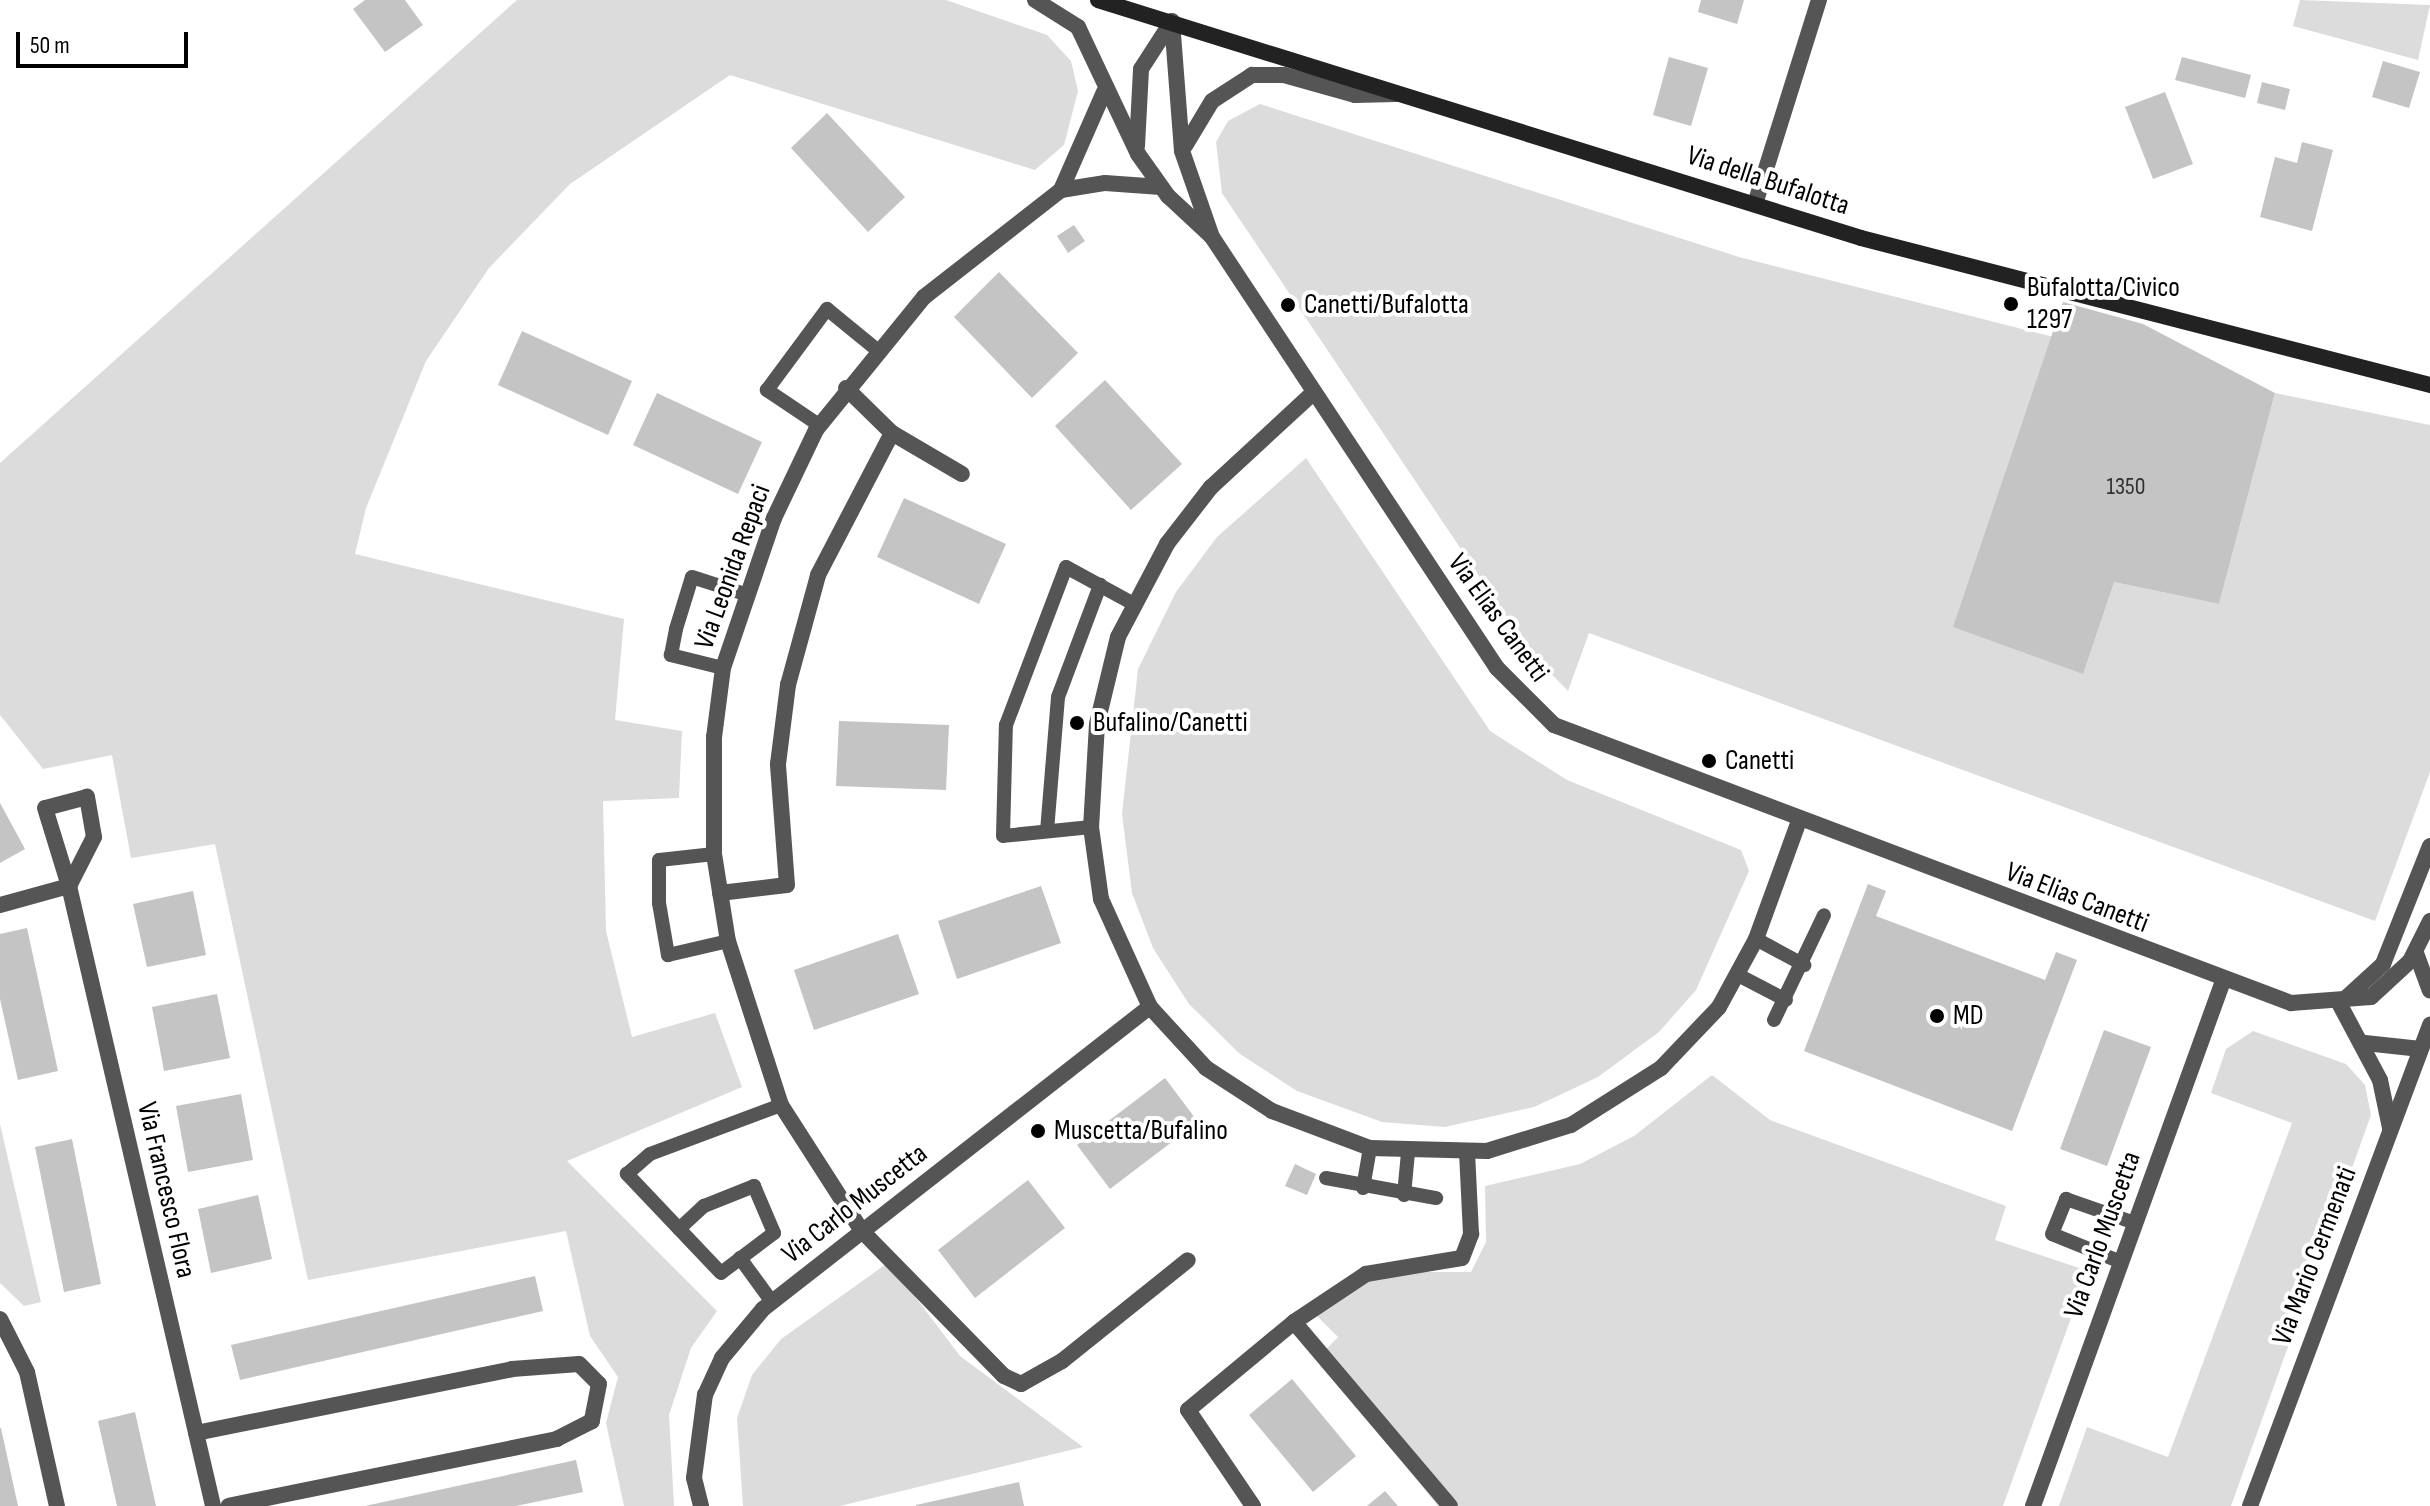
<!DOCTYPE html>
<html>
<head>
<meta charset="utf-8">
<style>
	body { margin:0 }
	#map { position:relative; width:2430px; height:1506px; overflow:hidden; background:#fff; font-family:"Sofia Sans Condensed",sans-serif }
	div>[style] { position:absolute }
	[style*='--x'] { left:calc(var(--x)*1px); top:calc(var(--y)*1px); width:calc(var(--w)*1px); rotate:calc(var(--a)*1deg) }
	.green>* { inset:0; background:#dcdcdc }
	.building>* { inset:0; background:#c4c4c4 }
	.lane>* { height:14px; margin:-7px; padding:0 7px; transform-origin:7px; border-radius:7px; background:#555 }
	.street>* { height:16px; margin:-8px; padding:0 8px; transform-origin:8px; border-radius:8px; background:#555 }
	.secondary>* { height:16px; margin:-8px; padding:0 8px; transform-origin:8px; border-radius:8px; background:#222 }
	.dots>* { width:22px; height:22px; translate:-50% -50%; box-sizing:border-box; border:4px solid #fff; border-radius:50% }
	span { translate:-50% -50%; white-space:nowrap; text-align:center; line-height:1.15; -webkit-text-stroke:8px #fff; paint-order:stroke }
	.number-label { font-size:24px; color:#313131 }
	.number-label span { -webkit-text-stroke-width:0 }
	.street-label { font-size:28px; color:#000 }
	.poi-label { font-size:28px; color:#000 }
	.left { translate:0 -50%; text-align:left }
	.scale { position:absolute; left:16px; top:32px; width:172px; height:36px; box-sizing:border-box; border:4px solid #000; border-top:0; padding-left:10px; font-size:24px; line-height:28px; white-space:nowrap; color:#000; -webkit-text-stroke:6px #fff; paint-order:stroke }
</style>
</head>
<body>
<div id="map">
	<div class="green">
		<div style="clip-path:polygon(517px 0,946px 0,1047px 35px,1071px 61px,1078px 91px,1064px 145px,1035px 170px,730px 75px,570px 184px,489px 268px,426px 361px,366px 508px,355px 554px,624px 619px,615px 720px,682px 731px,679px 798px,603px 801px,606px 931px,632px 1037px,715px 1013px,742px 1087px,567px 1161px,717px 1311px,691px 1348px,669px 1415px,674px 1506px,624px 1506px,606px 1423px,618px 1377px,590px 1336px,566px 1231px,308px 1280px,215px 844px,131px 858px,112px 755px,43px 769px,0 715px,0 463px)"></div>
		<div style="clip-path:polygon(2300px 0,2430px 5px,2418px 60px,2293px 26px)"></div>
		<div style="clip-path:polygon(1260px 104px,1739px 257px,2054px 337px,2114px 582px,2219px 604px,2275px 393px,2430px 425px,2430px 772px,2375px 921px,1589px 633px,1568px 691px,1530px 652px,1222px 193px,1216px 142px,1228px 121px)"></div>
		<div style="clip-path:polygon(1306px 458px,1490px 731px,1567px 780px,1741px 850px,1749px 871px,1696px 990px,1659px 1032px,1598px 1077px,1534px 1107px,1445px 1127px,1382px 1122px,1297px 1091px,1240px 1054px,1189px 1004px,1153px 948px,1132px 893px,1122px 814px,1138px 669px,1176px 592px,1217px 537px)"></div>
		<div style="clip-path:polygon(2253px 1031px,2346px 1064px,2365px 1085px,2371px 1115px,2231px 1506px,2059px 1506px,2087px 1427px,2168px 1457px,2292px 1123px,2211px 1093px,2226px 1049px)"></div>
		<div style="clip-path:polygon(1712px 1075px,1770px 1120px,2006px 1206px,1995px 1240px,2088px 1271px,2003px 1506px,1438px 1506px,1318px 1358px,1338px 1337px,1313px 1312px,1374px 1272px,1471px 1272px,1486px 1242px,1485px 1186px,1580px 1164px,1634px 1136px)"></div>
		<div style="clip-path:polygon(0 1124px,41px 1302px,24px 1306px,0 1283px)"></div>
		<div style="clip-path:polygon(889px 1262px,960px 1356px,1083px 1447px,840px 1506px,743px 1506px,737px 1418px,752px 1375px,781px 1339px)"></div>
	</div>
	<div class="building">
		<div style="clip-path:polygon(365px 0,405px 0,423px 25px,385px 52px,353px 9px)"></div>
		<div style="clip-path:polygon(1701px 0,1744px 0,1737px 24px,1698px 12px)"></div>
		<div style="clip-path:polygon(1669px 57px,1708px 68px,1691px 126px,1653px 115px)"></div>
		<div style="clip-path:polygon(2182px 57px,2251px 75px,2245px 98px,2175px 80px)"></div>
		<div style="clip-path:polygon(2383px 61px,2420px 72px,2409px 108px,2372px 97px)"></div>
		<div style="clip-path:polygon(2262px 82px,2290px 89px,2285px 110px,2257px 103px)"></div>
		<div style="clip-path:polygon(2165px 92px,2193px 164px,2153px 179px,2125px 107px)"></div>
		<div style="clip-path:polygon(827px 113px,905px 197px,868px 232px,791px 148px)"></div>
		<div style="clip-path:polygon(2302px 142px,2333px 150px,2312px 231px,2260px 217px,2275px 157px,2297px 163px)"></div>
		<div style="clip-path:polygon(1074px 225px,1085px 241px,1068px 253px,1057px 236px)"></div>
		<div style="clip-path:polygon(999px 272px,1078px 353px,1032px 398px,954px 317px)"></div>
		<div style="clip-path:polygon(2063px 302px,2143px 324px,2275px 393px,2219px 604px,2114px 582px,2083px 674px,1953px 627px)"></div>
		<div style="clip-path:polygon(522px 331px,632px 381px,608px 435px,498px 385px)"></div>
		<div style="clip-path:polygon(1105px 380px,1182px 464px,1131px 510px,1055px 426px)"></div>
		<div style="clip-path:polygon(657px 393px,762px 442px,738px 494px,633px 445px)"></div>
		<div style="clip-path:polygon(904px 498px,1006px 544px,979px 604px,877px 557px)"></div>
		<div style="clip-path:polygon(839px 721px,949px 725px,946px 790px,836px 786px)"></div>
		<div style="clip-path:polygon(0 803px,25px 849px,0 863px)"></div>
		<div style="clip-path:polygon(1868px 884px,1886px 891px,1876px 916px,2045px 980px,2056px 952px,2077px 960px,2012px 1131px,1804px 1051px)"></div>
		<div style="clip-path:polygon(1041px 886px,1061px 943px,957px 979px,938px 921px)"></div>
		<div style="clip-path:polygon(193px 891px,206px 955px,147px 967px,133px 904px)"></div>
		<div style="clip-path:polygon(27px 928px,58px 1071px,18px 1080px,0 999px,0 934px)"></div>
		<div style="clip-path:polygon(898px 934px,919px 994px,814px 1030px,794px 970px)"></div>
		<div style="clip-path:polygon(217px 994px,230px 1058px,164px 1071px,152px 1007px)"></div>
		<div style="clip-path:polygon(2104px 1030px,2151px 1047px,2107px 1166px,2060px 1149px)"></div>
		<div style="clip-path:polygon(1165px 1078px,1198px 1122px,1110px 1189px,1077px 1145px)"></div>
		<div style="clip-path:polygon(241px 1094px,253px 1160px,188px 1172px,176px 1106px)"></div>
		<div style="clip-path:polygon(72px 1139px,101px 1284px,64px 1292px,35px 1147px)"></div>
		<div style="clip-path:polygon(1295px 1164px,1316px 1174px,1307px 1195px,1285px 1186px)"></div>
		<div style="clip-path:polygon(1028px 1180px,1065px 1228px,975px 1298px,938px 1250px)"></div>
		<div style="clip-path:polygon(258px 1195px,272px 1259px,211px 1273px,198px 1209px)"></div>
		<div style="clip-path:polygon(535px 1276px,543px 1311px,240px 1380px,231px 1345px)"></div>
		<div style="clip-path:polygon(1292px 1379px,1356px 1456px,1313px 1492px,1249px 1415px)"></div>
		<div style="clip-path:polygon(135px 1412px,156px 1506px,117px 1506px,98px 1421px)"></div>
		<div style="clip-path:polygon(0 1428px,1px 1428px,18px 1506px,0 1506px)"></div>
		<div style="clip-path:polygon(576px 1460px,583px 1492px,516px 1506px,365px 1506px)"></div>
		<div style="clip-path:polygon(1019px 1482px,1024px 1506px,916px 1506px,916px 1505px)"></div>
		<div style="clip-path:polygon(1385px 1491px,1398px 1506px,1367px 1506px)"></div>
	</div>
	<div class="lane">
		<div style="--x:819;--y:425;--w:63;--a:-146.1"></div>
		<div style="--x:767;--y:390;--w:101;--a:-53.5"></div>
		<div style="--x:827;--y:309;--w:63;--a:39.2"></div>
		<div style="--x:723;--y:668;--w:54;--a:-166"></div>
		<div style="--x:671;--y:655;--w:26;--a:-79"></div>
		<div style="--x:676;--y:629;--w:54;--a:-72.9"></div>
		<div style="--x:692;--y:577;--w:56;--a:17.8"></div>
		<div style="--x:1091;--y:827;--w:88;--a:174.2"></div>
		<div style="--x:1003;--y:836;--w:111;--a:-88.5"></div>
		<div style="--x:1006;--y:725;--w:169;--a:-69.2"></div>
		<div style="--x:1066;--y:567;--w:75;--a:28.6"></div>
		<div style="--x:1047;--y:831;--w:134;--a:-85.3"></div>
		<div style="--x:1058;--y:697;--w:120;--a:-69.4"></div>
		<div style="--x:714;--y:854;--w:55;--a:173.8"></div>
		<div style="--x:659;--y:860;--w:43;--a:90"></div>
		<div style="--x:659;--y:903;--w:53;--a:80.2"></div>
		<div style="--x:668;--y:955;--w:62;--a:-13.1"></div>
		<div style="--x:1756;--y:939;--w:55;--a:28.4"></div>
		<div style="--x:1738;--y:975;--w:54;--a:27.5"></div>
		<div style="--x:1774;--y:1020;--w:116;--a:-64.5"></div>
		<div style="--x:1326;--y:1178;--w:112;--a:10.3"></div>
		<div style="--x:1363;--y:1188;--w:41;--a:-80.1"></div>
		<div style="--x:1404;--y:1195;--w:42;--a:-84.6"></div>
		<div style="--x:679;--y:1229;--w:34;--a:-43"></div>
		<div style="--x:704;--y:1206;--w:54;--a:-21.8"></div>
		<div style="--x:754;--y:1186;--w:51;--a:66.9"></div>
		<div style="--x:774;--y:1233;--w:66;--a:143"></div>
		<div style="--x:721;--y:1273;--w:137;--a:-133.5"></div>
		<div style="--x:627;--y:1174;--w:30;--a:-41"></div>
		<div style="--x:650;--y:1154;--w:140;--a:-20.5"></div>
		<div style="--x:740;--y:1258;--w:54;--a:54"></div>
		<div style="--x:2121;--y:1262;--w:74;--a:-157.9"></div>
		<div style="--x:2052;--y:1234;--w:38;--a:-68"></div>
		<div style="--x:2066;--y:1199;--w:73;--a:19.2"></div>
	</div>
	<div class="street">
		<div style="--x:1035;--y:0;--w:51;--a:32.1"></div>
		<div style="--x:1078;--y:27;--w:140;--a:64.7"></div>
		<div style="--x:1138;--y:154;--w:52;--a:54.5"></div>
		<div style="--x:1168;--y:196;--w:59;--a:42.9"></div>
		<div style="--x:1172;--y:21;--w:130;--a:85.6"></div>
		<div style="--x:1182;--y:151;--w:91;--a:70.8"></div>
		<div style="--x:1212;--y:237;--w:517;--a:56.53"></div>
		<div style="--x:1497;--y:668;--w:81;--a:45"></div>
		<div style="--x:1554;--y:725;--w:788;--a:20.67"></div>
		<div style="--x:2291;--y:1003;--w:80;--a:-4.3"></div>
		<div style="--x:2371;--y:997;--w:53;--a:-42.7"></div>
		<div style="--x:2410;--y:961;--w:45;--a:-63.4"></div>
		<div style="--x:1104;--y:92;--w:107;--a:113.7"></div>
		<div style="--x:1061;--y:190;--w:174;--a:142"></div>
		<div style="--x:924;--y:297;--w:171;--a:129.1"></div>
		<div style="--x:816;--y:430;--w:98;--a:115.5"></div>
		<div style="--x:774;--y:518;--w:158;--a:108.8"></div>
		<div style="--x:723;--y:668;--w:70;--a:97.4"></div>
		<div style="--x:714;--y:737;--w:117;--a:90"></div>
		<div style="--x:714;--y:854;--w:88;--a:80.9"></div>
		<div style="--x:728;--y:941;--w:172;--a:72.1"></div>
		<div style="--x:781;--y:1105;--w:150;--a:57.3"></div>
		<div style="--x:862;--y:1231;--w:203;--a:45.6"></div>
		<div style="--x:1004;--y:1376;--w:19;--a:25"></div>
		<div style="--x:1021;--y:1384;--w:47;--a:-29.3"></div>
		<div style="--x:1062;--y:1361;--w:161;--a:-38.7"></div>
		<div style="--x:1137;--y:146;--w:77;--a:-87"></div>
		<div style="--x:1141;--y:69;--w:57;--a:-57.1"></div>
		<div style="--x:1185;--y:146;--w:52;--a:-59"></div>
		<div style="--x:1212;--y:101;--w:48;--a:-33"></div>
		<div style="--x:1252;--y:75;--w:32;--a:0"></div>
		<div style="--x:1284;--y:75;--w:74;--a:15.7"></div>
		<div style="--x:1355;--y:95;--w:41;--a:-1.4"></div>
		<div style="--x:1061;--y:190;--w:45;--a:-9"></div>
		<div style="--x:1105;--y:183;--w:56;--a:4.1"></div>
		<div style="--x:1755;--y:204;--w:214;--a:-72.6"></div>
		<div style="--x:846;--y:388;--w:64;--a:44.4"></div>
		<div style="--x:892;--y:433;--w:81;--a:30.4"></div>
		<div style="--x:1313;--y:393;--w:139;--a:137.3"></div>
		<div style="--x:1211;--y:487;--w:72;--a:127.7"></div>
		<div style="--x:1167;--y:544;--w:105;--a:117.8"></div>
		<div style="--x:1118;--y:637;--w:89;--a:103.6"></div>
		<div style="--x:1097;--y:724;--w:103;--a:93.3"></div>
		<div style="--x:1091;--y:827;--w:73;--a:82.1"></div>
		<div style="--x:1101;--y:899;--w:119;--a:65.6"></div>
		<div style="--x:1150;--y:1007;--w:83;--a:47.4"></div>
		<div style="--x:1206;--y:1068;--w:79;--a:33.1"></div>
		<div style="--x:1272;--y:1111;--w:105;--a:20.7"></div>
		<div style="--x:1370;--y:1148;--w:117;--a:1.5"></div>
		<div style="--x:1487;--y:1151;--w:88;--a:-17.2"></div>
		<div style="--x:1571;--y:1125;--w:107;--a:-32.3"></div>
		<div style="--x:1661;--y:1068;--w:84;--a:-46.4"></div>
		<div style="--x:1719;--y:1007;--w:77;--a:-61.4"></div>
		<div style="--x:1756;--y:939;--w:126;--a:-70"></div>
		<div style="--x:720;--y:893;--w:67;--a:-6.8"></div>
		<div style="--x:787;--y:885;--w:121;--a:-94.3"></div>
		<div style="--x:778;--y:764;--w:80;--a:-82.8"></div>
		<div style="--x:788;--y:685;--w:114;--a:-74.7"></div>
		<div style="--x:818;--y:575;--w:160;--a:-62.5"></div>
		<div style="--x:0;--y:905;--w:72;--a:-15.4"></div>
		<div style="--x:69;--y:886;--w:55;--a:-63"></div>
		<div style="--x:94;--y:837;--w:41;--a:-99.9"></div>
		<div style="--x:87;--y:797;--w:43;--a:165.3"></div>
		<div style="--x:45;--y:808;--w:82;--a:72.9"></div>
		<div style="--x:69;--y:886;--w:637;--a:76.92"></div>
		<div style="--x:2416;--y:953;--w:40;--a:69.8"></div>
		<div style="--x:2345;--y:999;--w:52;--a:-42.6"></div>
		<div style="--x:2383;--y:964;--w:127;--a:-68.3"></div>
		<div style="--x:2339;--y:1003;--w:87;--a:62"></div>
		<div style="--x:2380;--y:1080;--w:49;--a:78.2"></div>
		<div style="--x:2365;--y:1043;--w:56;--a:6.1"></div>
		<div style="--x:0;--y:1319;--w:59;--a:63"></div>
		<div style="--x:27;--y:1372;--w:137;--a:77.4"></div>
		<div style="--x:1294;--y:1322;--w:241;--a:49.7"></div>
		<div style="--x:196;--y:1433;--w:322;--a:-11.4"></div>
		<div style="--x:512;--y:1369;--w:67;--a:-4.3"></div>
		<div style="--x:579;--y:1364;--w:28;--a:45"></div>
		<div style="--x:599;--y:1384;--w:38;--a:101"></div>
		<div style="--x:592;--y:1421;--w:39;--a:153"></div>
		<div style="--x:557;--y:1439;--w:335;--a:168.5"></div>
		<div style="--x:701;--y:1506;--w:29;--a:-104"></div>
		<div style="--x:694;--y:1478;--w:84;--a:-82.5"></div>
		<div style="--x:705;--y:1395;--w:41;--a:-65.3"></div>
		<div style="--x:722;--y:1358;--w:64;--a:-50.1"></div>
		<div style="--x:763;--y:1309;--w:491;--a:-38"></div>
		<div style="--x:1253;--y:1506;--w:116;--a:-124.1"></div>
		<div style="--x:1188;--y:1410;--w:138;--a:-39.7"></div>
		<div style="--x:1294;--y:1322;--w:87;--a:-33.7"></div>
		<div style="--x:1366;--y:1274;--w:97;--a:-9.5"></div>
		<div style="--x:1462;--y:1258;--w:26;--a:-69"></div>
		<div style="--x:1471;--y:1234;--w:81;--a:-92.8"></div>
		<div style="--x:2033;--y:1506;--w:558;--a:-70.1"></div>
		<div style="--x:2250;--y:1506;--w:514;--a:-69.48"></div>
	</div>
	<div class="secondary">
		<div style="--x:1098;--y:0;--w:799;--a:17.32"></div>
		<div style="--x:1861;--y:238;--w:588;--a:14.49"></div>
	</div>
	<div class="dots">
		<div style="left:2011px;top:304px;background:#000"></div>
		<div style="left:1288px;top:305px;background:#000"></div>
		<div style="left:1077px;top:723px;background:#000"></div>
		<div style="left:1709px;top:761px;background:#000"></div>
		<div style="left:1937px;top:1016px;background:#000"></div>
		<div style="left:1038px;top:1131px;background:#000"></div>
	</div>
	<div class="number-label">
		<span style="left:2126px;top:487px">1350</span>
	</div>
	<div class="street-label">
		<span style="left:1768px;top:181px;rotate:18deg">Via della Bufalotta</span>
		<span style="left:733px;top:567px;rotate:-70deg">Via Leonida Repaci</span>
		<span style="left:1498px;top:618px;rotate:54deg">Via Elias Canetti</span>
		<span style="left:2077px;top:898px;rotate:21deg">Via Elias Canetti</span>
		<span style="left:166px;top:1190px;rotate:77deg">Via Francesco Flora</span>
		<span style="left:855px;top:1204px;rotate:-38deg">Via Carlo Muscetta</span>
		<span style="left:2103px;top:1235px;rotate:-70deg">Via Carlo Muscetta</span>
		<span style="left:2315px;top:1256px;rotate:-69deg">Via Mario Cermenati</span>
	</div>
	<div class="poi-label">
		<span class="left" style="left:2027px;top:304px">Bufalotta/Civico<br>1297</span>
		<span class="left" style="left:1304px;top:305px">Canetti/Bufalotta</span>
		<span class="left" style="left:1093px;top:723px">Bufalino/Canetti</span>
		<span class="left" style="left:1725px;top:761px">Canetti</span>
		<span class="left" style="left:1953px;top:1016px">MD</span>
		<span class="left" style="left:1054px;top:1131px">Muscetta/Bufalino</span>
	</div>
	<div class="scale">50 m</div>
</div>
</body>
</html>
